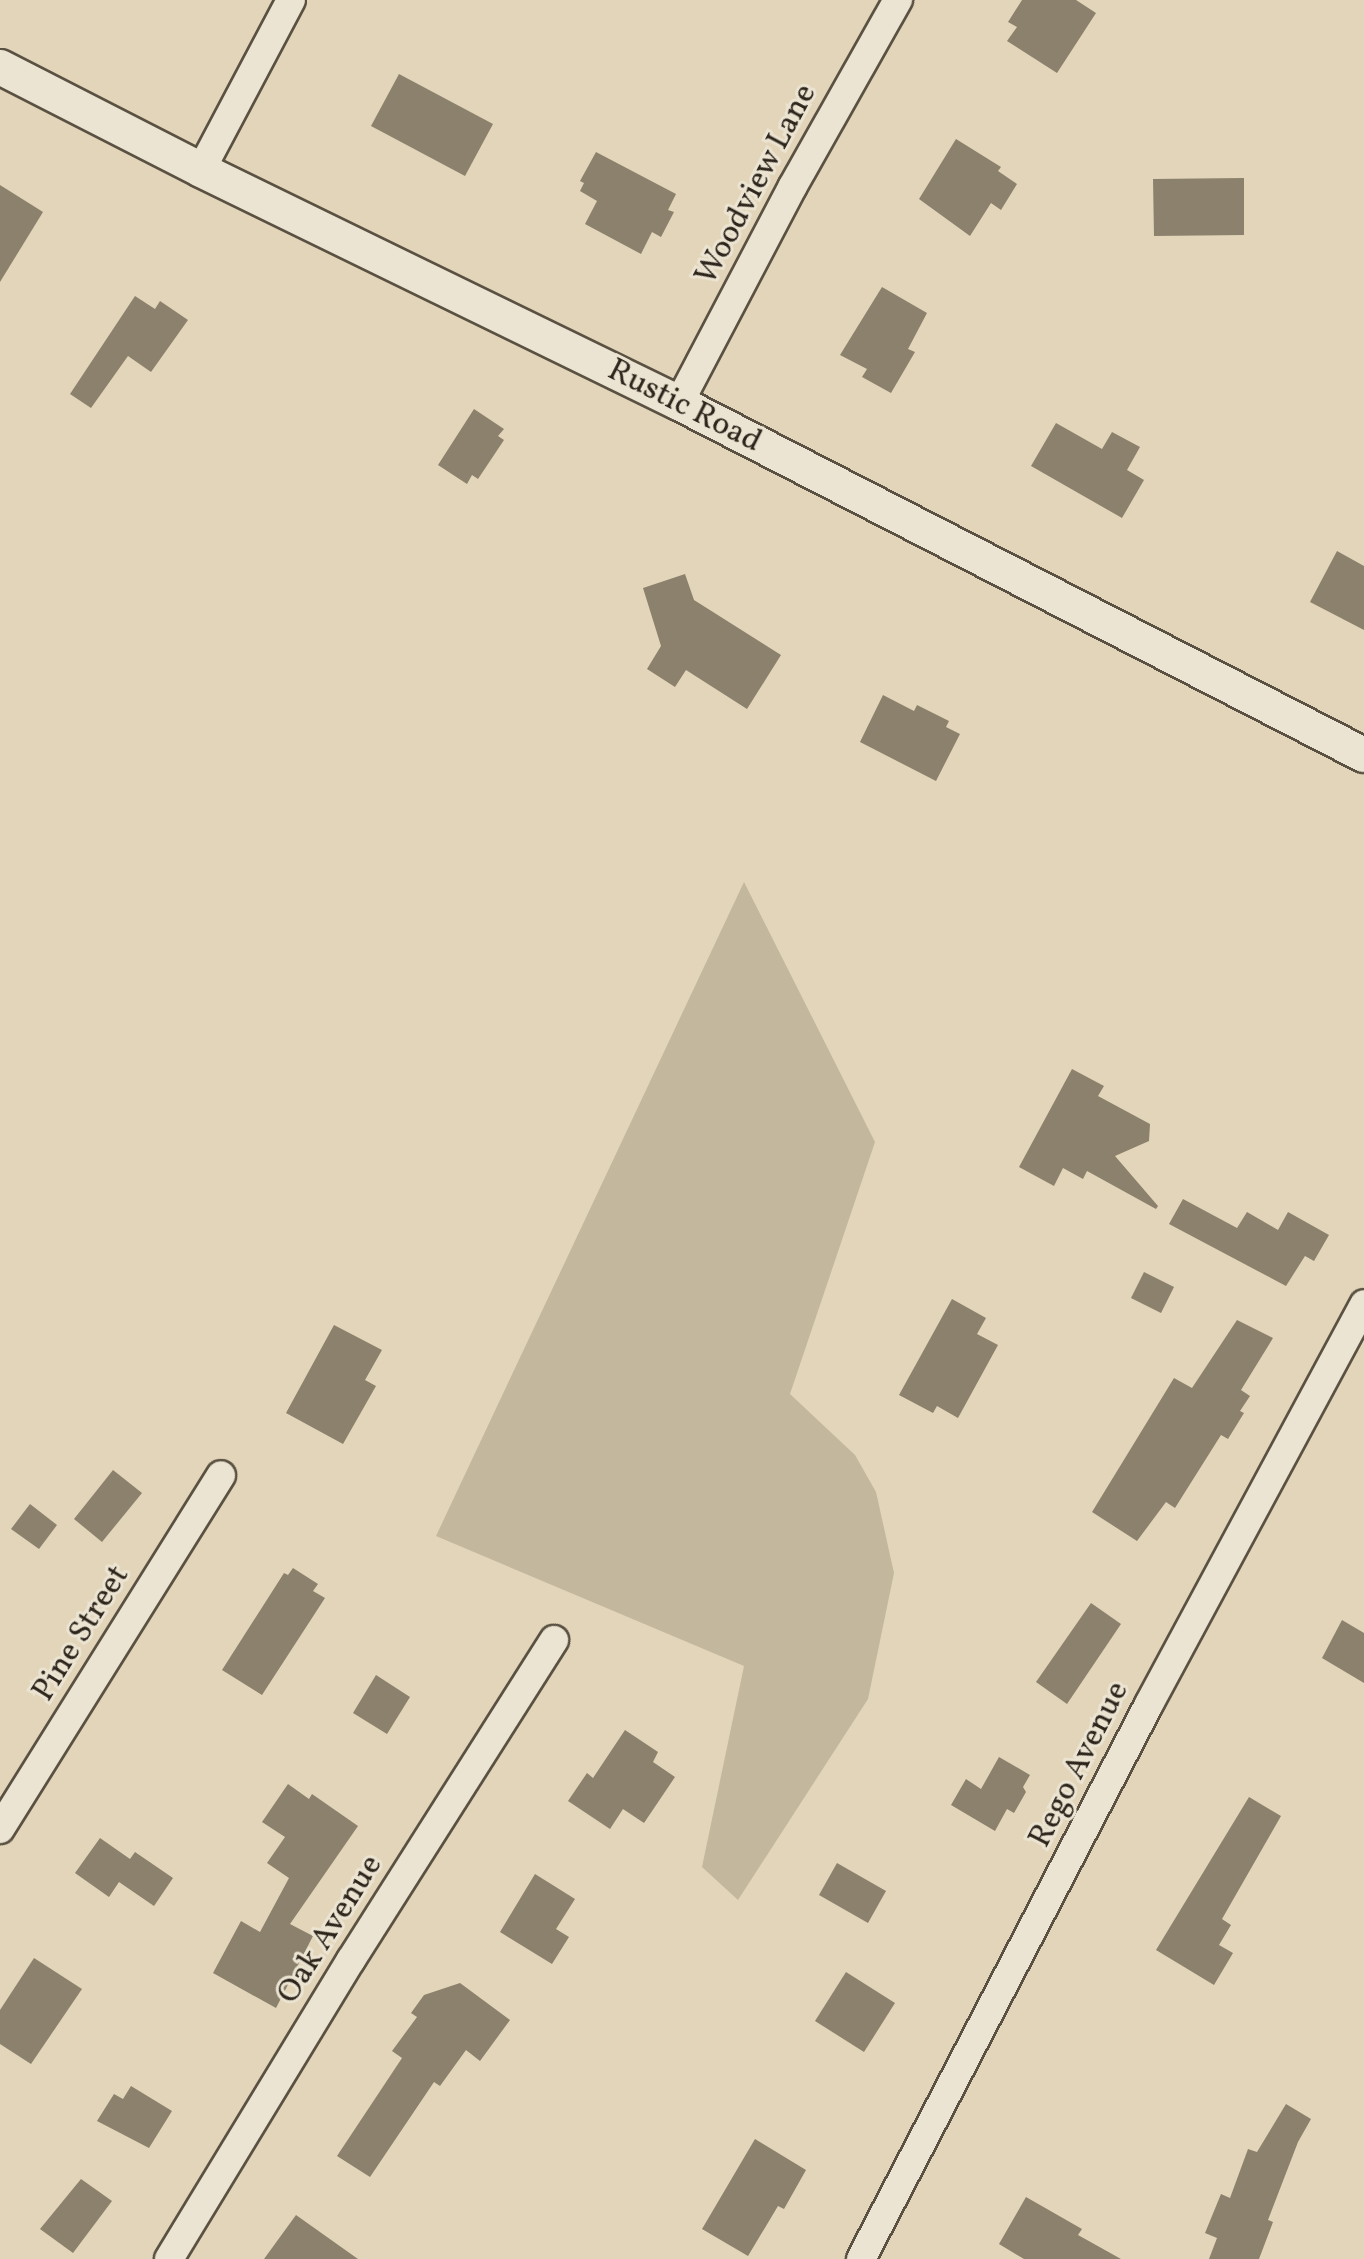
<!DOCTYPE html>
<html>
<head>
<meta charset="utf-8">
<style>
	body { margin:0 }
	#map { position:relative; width:1364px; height:2259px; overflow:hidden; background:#e2d5b9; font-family:Vollkorn,serif }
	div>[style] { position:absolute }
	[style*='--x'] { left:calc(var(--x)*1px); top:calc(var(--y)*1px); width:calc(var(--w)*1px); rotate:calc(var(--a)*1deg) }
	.green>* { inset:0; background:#c3b79e }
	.building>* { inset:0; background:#8b816d }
	.roads { filter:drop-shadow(2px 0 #5a5142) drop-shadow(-2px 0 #5a5142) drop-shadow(0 2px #5a5142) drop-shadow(0 -2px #5a5142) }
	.minor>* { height:28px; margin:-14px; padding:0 14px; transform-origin:14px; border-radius:14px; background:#ece4d2 }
	.tertiary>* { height:34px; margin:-17px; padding:0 17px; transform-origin:17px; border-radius:17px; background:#ece4d2 }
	span { translate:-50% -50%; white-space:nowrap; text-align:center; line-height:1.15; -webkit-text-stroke:6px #ece4d2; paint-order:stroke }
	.street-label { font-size:32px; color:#2d251b }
</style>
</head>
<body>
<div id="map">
	<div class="green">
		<div style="clip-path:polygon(744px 882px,875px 1142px,790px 1394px,855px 1455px,876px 1492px,894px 1573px,868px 1699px,738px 1900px,702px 1867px,744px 1666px,436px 1536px)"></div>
	</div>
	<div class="building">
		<div style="clip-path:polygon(1022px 0,1076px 0,1096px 13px,1057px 73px,1007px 41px,1017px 27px,1008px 22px)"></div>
		<div style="clip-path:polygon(399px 74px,493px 124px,465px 176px,371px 126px)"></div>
		<div style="clip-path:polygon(956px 139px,1001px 167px,998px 171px,1017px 184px,1001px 210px,991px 203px,970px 236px,919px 199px)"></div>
		<div style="clip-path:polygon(596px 152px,676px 194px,668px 210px,674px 212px,661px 237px,652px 232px,641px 254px,585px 224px,597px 201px,580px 191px,584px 183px,580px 181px)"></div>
		<div style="clip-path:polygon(1244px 178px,1244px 235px,1154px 236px,1153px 179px)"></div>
		<div style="clip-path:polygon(0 185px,43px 212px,0 282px)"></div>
		<div style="clip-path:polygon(882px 287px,927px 313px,908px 349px,915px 352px,891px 393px,862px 377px,867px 369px,840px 355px)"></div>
		<div style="clip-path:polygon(135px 296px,155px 309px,160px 301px,188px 320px,151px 372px,128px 356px,91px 408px,70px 394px)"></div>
		<div style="clip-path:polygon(474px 409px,504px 429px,498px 436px,504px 440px,478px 479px,472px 475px,467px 484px,438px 465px)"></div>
		<div style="clip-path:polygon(1056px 423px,1102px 449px,1112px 432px,1140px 447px,1127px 470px,1144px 480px,1122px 518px,1031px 466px)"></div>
		<div style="clip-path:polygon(1337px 551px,1364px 566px,1364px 630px,1310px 602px)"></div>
		<div style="clip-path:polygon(685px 574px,694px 600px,781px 655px,747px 709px,686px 670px,675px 687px,647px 669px,661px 646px,643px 588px)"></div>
		<div style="clip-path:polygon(883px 695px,914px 711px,917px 705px,949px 721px,946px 727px,960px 734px,936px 781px,860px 742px)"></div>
		<div style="clip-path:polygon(1072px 1069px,1104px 1086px,1098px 1096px,1150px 1124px,1149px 1141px,1115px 1156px,1158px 1206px,1156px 1209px,1087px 1171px,1083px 1179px,1063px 1168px,1054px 1186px,1019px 1167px)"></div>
		<div style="clip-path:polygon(1183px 1199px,1237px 1228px,1247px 1212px,1278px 1230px,1288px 1212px,1329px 1235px,1314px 1261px,1305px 1256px,1286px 1286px,1169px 1224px)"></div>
		<div style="clip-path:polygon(1144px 1272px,1174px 1287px,1161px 1313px,1131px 1298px)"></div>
		<div style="clip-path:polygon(952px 1299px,986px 1318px,977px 1334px,998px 1345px,958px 1418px,937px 1406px,933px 1413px,899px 1395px)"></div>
		<div style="clip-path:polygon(1237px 1320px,1273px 1338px,1241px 1390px,1250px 1396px,1240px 1411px,1244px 1413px,1228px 1439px,1221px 1435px,1175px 1508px,1166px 1502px,1137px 1541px,1092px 1512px,1174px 1378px,1192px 1388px)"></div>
		<div style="clip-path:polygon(334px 1325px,382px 1350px,365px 1380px,376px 1386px,343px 1444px,286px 1413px)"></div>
		<div style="clip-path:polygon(113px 1470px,142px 1493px,102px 1542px,74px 1519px)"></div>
		<div style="clip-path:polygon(30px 1504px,57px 1525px,39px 1549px,11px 1529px)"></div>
		<div style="clip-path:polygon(293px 1568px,318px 1584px,313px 1591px,325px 1598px,262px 1695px,222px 1670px,284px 1573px,288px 1575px)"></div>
		<div style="clip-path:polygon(1091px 1603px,1121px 1624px,1067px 1704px,1036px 1682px)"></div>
		<div style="clip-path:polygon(1342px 1620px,1364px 1633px,1364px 1683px,1322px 1658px)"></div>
		<div style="clip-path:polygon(376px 1675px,410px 1697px,387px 1734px,353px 1713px)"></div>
		<div style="clip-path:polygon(625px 1730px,658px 1752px,653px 1762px,675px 1777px,644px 1823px,623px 1809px,610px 1829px,568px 1801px,587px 1773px,593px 1778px)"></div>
		<div style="clip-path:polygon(999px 1757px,1030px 1775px,1023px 1787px,1026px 1792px,1014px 1813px,1007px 1809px,995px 1831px,951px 1805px,966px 1779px,981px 1789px)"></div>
		<div style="clip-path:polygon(288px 1784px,309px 1799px,312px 1794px,358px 1826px,290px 1924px,313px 1936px,276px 2008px,213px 1973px,241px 1921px,260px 1932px,289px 1878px,267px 1863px,285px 1837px,262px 1822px)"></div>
		<div style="clip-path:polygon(1249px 1797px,1281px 1816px,1222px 1919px,1231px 1925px,1219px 1945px,1233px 1953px,1214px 1985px,1156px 1950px)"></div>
		<div style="clip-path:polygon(100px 1838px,130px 1859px,135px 1852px,173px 1878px,154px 1906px,119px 1882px,109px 1897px,75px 1873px)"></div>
		<div style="clip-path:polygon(837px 1863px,886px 1891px,868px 1923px,819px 1895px)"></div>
		<div style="clip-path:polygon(535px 1874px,575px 1899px,556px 1929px,569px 1937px,552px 1964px,500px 1932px)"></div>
		<div style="clip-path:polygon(34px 1958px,82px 1989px,31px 2064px,0 2044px,0 2010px)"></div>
		<div style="clip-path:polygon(846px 1972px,895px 2003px,864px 2052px,815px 2021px)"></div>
		<div style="clip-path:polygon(460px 1983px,510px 2020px,480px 2061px,466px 2050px,440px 2086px,434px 2082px,370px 2177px,337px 2156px,402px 2058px,392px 2051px,417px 2017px,411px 2013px,424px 1995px)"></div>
		<div style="clip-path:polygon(131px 2086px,172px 2111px,149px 2148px,97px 2121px,114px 2094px,123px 2099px)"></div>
		<div style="clip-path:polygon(1286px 2104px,1311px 2119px,1298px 2142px,1268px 2220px,1273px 2222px,1259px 2259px,1209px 2259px,1217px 2238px,1205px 2233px,1221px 2194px,1230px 2198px,1248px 2149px,1257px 2152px)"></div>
		<div style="clip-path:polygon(755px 2139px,806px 2170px,784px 2209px,778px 2206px,748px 2256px,702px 2229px)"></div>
		<div style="clip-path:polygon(81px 2179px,112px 2201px,73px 2253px,40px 2229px)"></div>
		<div style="clip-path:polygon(1026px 2197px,1082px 2229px,1078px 2235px,1121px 2259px,1024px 2259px,999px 2244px)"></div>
		<div style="clip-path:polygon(296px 2215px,358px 2259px,264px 2259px)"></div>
	</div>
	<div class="roads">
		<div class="minor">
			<div style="--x:201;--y:170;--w:192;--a:-62.1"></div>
			<div style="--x:679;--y:403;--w:245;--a:-62.3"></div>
			<div style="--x:793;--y:186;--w:214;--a:-60.6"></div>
			<div style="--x:0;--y:1829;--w:417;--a:-58"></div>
			<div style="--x:169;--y:2259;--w:350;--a:-58.7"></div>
			<div style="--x:351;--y:1960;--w:379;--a:-57.6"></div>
			<div style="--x:861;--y:2259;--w:625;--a:-62.57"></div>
			<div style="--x:1149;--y:1704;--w:454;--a:-61.7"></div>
		</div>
		<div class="tertiary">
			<div style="--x:0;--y:67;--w:226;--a:27.1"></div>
			<div style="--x:201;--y:170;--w:532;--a:25.99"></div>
			<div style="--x:679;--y:403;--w:770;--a:27.2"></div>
		</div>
	</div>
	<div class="street-label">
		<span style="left:757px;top:185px;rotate:-62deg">Woodview Lane</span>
		<span style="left:684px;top:407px;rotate:27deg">Rustic Road</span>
		<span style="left:82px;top:1634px;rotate:-58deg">Pine Street</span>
		<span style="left:1080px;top:1765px;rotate:-63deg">Rego Avenue</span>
		<span style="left:331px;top:1930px;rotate:-58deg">Oak Avenue</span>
	</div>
</div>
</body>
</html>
